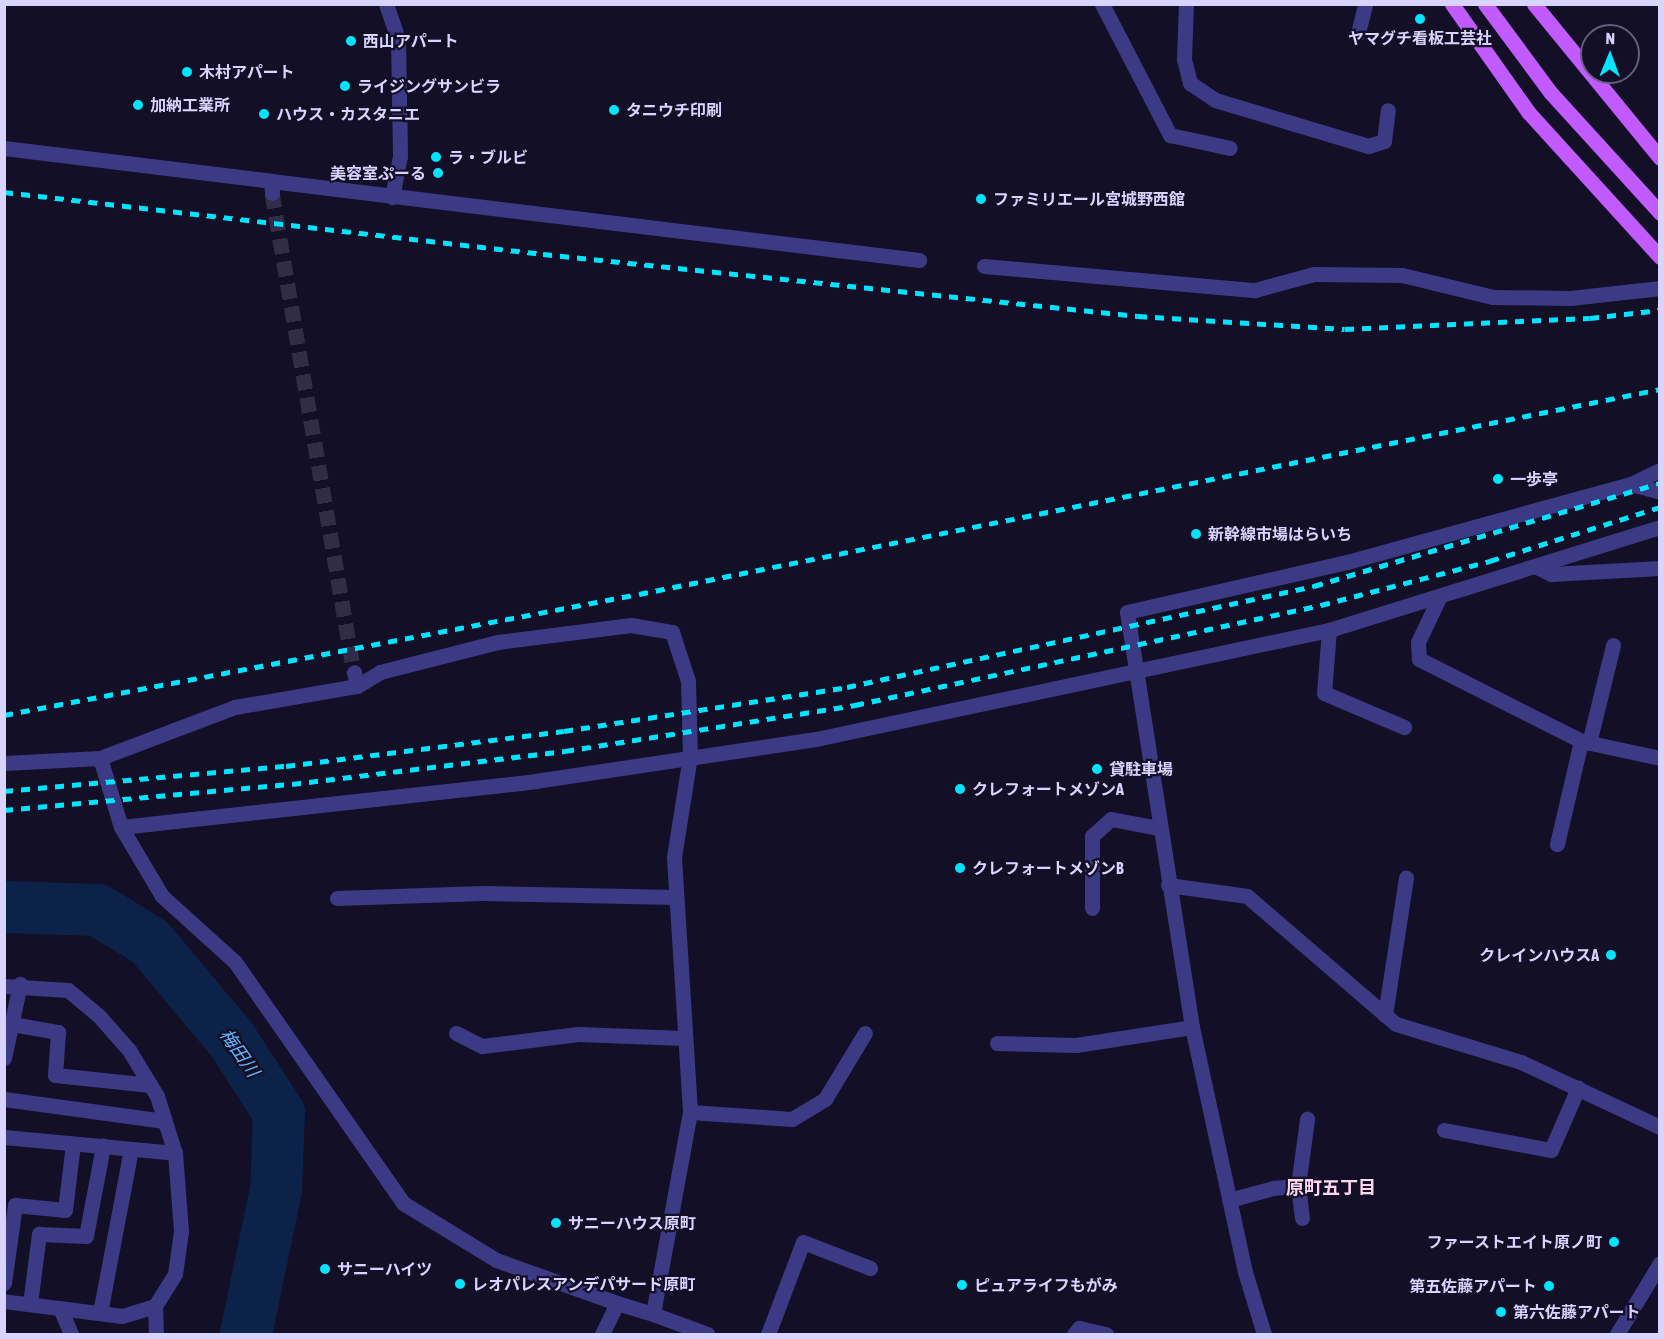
<!DOCTYPE html>
<html>
<head>
<meta charset="utf-8">
<style>
	body { margin:0 }
	#map { position:relative; width:1664px; height:1339px; overflow:hidden; background:#130f26; font-family:"Asap Condensed","Noto Sans JP",sans-serif }
	div>[style] { position:absolute }
	[style*='--x'] { left:calc(var(--x)*1px); top:calc(var(--y)*1px); width:calc(var(--w)*1px); rotate:calc(var(--a)*1deg) }
	.river>* { height:52px; margin:-26px; padding:0 26px; transform-origin:26px; border-radius:26px; background:#0c2248 }
	.minor-tunnel>* { height:15px; margin-top:-7.5px; transform-origin:0; background:repeating-linear-gradient(90deg,#312d47 0 15px,transparent 0 23px) }
	.service>* { height:15px; margin:-7.5px; padding:0 7.5px; transform-origin:7.5px; border-radius:7.5px; background:#3d3a85 }
	.minor>* { height:15px; margin:-7.5px; padding:0 7.5px; transform-origin:7.5px; border-radius:7.5px; background:#3d3a85 }
	.primary>* { height:15px; margin:-7.5px; padding:0 7.5px; transform-origin:7.5px; border-radius:7.5px; background:#c25bff }
	.rail>* { height:4.5px; margin-top:-2.25px; transform-origin:0; background:repeating-linear-gradient(90deg,#00e5ff 0 9px,transparent 0 17px) }
	.dots>* { width:16px; height:16px; translate:-50% -50%; box-sizing:border-box; border:3px solid #130f26; border-radius:50% }
	span { translate:-50% -50%; white-space:nowrap; text-align:center; line-height:1.15; -webkit-text-stroke:4.5px #130f26; paint-order:stroke }
	.poi-label { font-size:16px; color:#d9d4ff; font-weight:700 }
	.left { translate:0 -50%; text-align:left }
	.right { translate:-100% -50%; text-align:right }
	.water-label { font-size:18px; color:#62b6ff; font-style:italic }
	.neighbourhood-label { font-size:18px; color:#ffd6f0; font-weight:700 }
	.frame { position:absolute; inset:0; border:6px solid #d9d4ff; pointer-events:none }
	.north { position:absolute; left:1580px; top:24px; width:60px; height:60px; box-sizing:border-box; background:#130f26; border:2px solid #625e7d; border-radius:50%; rotate:1deg; font-size:16px; font-weight:700; line-height:24px; text-align:center; color:#d9d4ff }
	.north::after { content:''; display:block; margin:auto; width:21px; height:27px; background:#00e5ff; clip-path:polygon(50% 0,100% 100%,50% 72%,0 100%) }
</style>
</head>
<body>
<div id="map">
	<div class="river">
		<div style="--x:4;--y:907;--w:94;--a:1.8"></div>
		<div style="--x:98;--y:910;--w:61;--a:31.6"></div>
		<div style="--x:150;--y:942;--w:128;--a:50.1"></div>
		<div style="--x:232;--y:1040;--w:87;--a:57.2"></div>
		<div style="--x:279;--y:1113;--w:77;--a:92.2"></div>
		<div style="--x:276;--y:1190;--w:147;--a:101.8"></div>
	</div>
	<div class="minor-tunnel">
		<div style="--x:272;--y:193;--w:486;--a:80.3"></div>
	</div>
	<div class="service">
		<div style="--x:1102;--y:4;--w:148;--a:62.6"></div>
		<div style="--x:1170;--y:135;--w:61;--a:12.2"></div>
		<div style="--x:1186;--y:4;--w:55;--a:92.1"></div>
		<div style="--x:1184;--y:59;--w:25;--a:76"></div>
		<div style="--x:1190;--y:83;--w:30;--a:34"></div>
		<div style="--x:1215;--y:100;--w:160;--a:16.7"></div>
		<div style="--x:1368;--y:146;--w:17;--a:-17"></div>
		<div style="--x:1384;--y:141;--w:31;--a:-83"></div>
		<div style="--x:1358;--y:33;--w:30;--a:-76"></div>
		<div style="--x:1631;--y:484;--w:32;--a:-26"></div>
		<div style="--x:1535;--y:566;--w:18;--a:27"></div>
		<div style="--x:1551;--y:574;--w:109;--a:-3.2"></div>
		<div style="--x:1440;--y:596;--w:51;--a:115.6"></div>
		<div style="--x:1418;--y:642;--w:17;--a:87"></div>
		<div style="--x:1419;--y:659;--w:182;--a:26.8"></div>
		<div style="--x:1581;--y:741;--w:106;--a:103.1"></div>
		<div style="--x:1329;--y:630;--w:63;--a:94.5"></div>
		<div style="--x:1324;--y:693;--w:87;--a:23"></div>
		<div style="--x:357;--y:686;--w:27;--a:-31"></div>
		<div style="--x:380;--y:672;--w:122;--a:-14.3"></div>
		<div style="--x:498;--y:642;--w:134;--a:-7.3"></div>
		<div style="--x:631;--y:625;--w:42;--a:9.7"></div>
		<div style="--x:672;--y:632;--w:52;--a:71.9"></div>
		<div style="--x:688;--y:681;--w:75;--a:88.5"></div>
		<div style="--x:1581;--y:741;--w:81;--a:12.1"></div>
		<div style="--x:1589;--y:743;--w:101;--a:-76.2"></div>
		<div style="--x:100;--y:758;--w:72;--a:73.1"></div>
		<div style="--x:121;--y:827;--w:80;--a:59.3"></div>
		<div style="--x:162;--y:896;--w:98;--a:42.1"></div>
		<div style="--x:235;--y:962;--w:294;--a:55.1"></div>
		<div style="--x:403;--y:1203;--w:109;--a:31.5"></div>
		<div style="--x:496;--y:1260;--w:128;--a:19.6"></div>
		<div style="--x:1168;--y:885;--w:80;--a:7.9"></div>
		<div style="--x:1247;--y:896;--w:196;--a:40.7"></div>
		<div style="--x:1396;--y:1024;--w:131;--a:16.9"></div>
		<div style="--x:1521;--y:1062;--w:153;--a:25.1"></div>
		<div style="--x:337;--y:898;--w:146;--a:-2"></div>
		<div style="--x:483;--y:893;--w:193;--a:1.2"></div>
		<div style="--x:1092;--y:908;--w:72;--a:-90"></div>
		<div style="--x:1092;--y:836;--w:25;--a:-42"></div>
		<div style="--x:1111;--y:819;--w:49;--a:10.6"></div>
		<div style="--x:4;--y:986;--w:64;--a:3.6"></div>
		<div style="--x:68;--y:990;--w:40;--a:40"></div>
		<div style="--x:99;--y:1016;--w:45;--a:48.6"></div>
		<div style="--x:129;--y:1050;--w:54;--a:58.7"></div>
		<div style="--x:157;--y:1096;--w:60;--a:72.5"></div>
		<div style="--x:175;--y:1153;--w:78;--a:85.6"></div>
		<div style="--x:181;--y:1231;--w:43;--a:97.9"></div>
		<div style="--x:175;--y:1274;--w:38;--a:122"></div>
		<div style="--x:155;--y:1306;--w:34;--a:163"></div>
		<div style="--x:122;--y:1316;--w:119;--a:-172.8"></div>
		<div style="--x:1385;--y:1015;--w:139;--a:-81.3"></div>
		<div style="--x:12;--y:1024;--w:47;--a:9.9"></div>
		<div style="--x:58;--y:1032;--w:43;--a:94"></div>
		<div style="--x:55;--y:1075;--w:96;--a:6"></div>
		<div style="--x:456;--y:1033;--w:29;--a:27"></div>
		<div style="--x:482;--y:1046;--w:97;--a:-7.1"></div>
		<div style="--x:578;--y:1034;--w:106;--a:2.2"></div>
		<div style="--x:997;--y:1043;--w:79;--a:1.5"></div>
		<div style="--x:1076;--y:1045;--w:117;--a:-8.8"></div>
		<div style="--x:4;--y:1058;--w:76;--a:-77.8"></div>
		<div style="--x:4;--y:1099;--w:162;--a:7.8"></div>
		<div style="--x:690;--y:1112;--w:102;--a:3.9"></div>
		<div style="--x:792;--y:1119;--w:39;--a:-31"></div>
		<div style="--x:825;--y:1099;--w:77;--a:-58.8"></div>
		<div style="--x:1444;--y:1130;--w:109;--a:10.6"></div>
		<div style="--x:1551;--y:1150;--w:68;--a:-66.5"></div>
		<div style="--x:4;--y:1137;--w:172;--a:5.3"></div>
		<div style="--x:1229;--y:1200;--w:46;--a:-15.3"></div>
		<div style="--x:1273;--y:1188;--w:25;--a:-5"></div>
		<div style="--x:1302;--y:1218;--w:32;--a:-97"></div>
		<div style="--x:1298;--y:1186;--w:68;--a:-82.3"></div>
		<div style="--x:4;--y:1283;--w:79;--a:-82"></div>
		<div style="--x:15;--y:1205;--w:50;--a:5.7"></div>
		<div style="--x:65;--y:1210;--w:66;--a:-83.1"></div>
		<div style="--x:30;--y:1304;--w:71;--a:-82.7"></div>
		<div style="--x:39;--y:1234;--w:47;--a:2.4"></div>
		<div style="--x:86;--y:1236;--w:92;--a:-79.3"></div>
		<div style="--x:155;--y:1306;--w:28;--a:88"></div>
		<div style="--x:60;--y:1308;--w:28;--a:67"></div>
		<div style="--x:100;--y:1313;--w:167;--a:-79.3"></div>
		<div style="--x:602;--y:1334;--w:34;--a:-64"></div>
		<div style="--x:617;--y:1303;--w:38;--a:17"></div>
		<div style="--x:768;--y:1334;--w:98;--a:-69.2"></div>
		<div style="--x:803;--y:1242;--w:72;--a:21.2"></div>
		<div style="--x:1074;--y:1334;--w:8;--a:-50"></div>
		<div style="--x:1079;--y:1328;--w:28;--a:13"></div>
		<div style="--x:1264;--y:1334;--w:65;--a:-107"></div>
		<div style="--x:1245;--y:1272;--w:251;--a:-102.2"></div>
		<div style="--x:1192;--y:1027;--w:420;--a:-98.9"></div>
		<div style="--x:1127;--y:612;--w:226;--a:-12.8"></div>
		<div style="--x:1347;--y:562;--w:295;--a:-15.4"></div>
		<div style="--x:1631;--y:484;--w:30;--a:15"></div>
	</div>
	<div class="minor">
		<div style="--x:386;--y:4;--w:37;--a:71"></div>
		<div style="--x:398;--y:39;--w:117;--a:89"></div>
		<div style="--x:400;--y:156;--w:42;--a:101"></div>
		<div style="--x:4;--y:148;--w:269;--a:7"></div>
		<div style="--x:271;--y:181;--w:12;--a:85"></div>
		<div style="--x:271;--y:181;--w:653;--a:6.95"></div>
		<div style="--x:984;--y:266;--w:272;--a:5.1"></div>
		<div style="--x:1255;--y:290;--w:61;--a:-15.2"></div>
		<div style="--x:1314;--y:274;--w:88;--a:0.7"></div>
		<div style="--x:1402;--y:275;--w:94;--a:13.6"></div>
		<div style="--x:1493;--y:297;--w:77;--a:0.7"></div>
		<div style="--x:1570;--y:298;--w:91;--a:-6.3"></div>
		<div style="--x:690;--y:756;--w:102;--a:99"></div>
		<div style="--x:674;--y:857;--w:256;--a:86.4"></div>
		<div style="--x:690;--y:1112;--w:205;--a:100.4"></div>
		<div style="--x:653;--y:1314;--w:58;--a:20.3"></div>
		<div style="--x:4;--y:763;--w:96;--a:-3"></div>
		<div style="--x:100;--y:758;--w:144;--a:-20.7"></div>
		<div style="--x:235;--y:707;--w:124;--a:-9.8"></div>
		<div style="--x:357;--y:686;--w:14;--a:-102"></div>
		<div style="--x:121;--y:827;--w:417;--a:-6.3"></div>
		<div style="--x:535;--y:781;--w:284;--a:-8.5"></div>
		<div style="--x:816;--y:739;--w:524;--a:-12"></div>
		<div style="--x:1329;--y:630;--w:347;--a:-17.3"></div>
		<div style="--x:1617;--y:1334;--w:83;--a:-58.8"></div>
	</div>
	<div class="primary">
		<div style="--x:1452;--y:4;--w:133;--a:54.8"></div>
		<div style="--x:1529;--y:113;--w:195;--a:47.7"></div>
		<div style="--x:1485;--y:4;--w:109;--a:53.5"></div>
		<div style="--x:1550;--y:92;--w:164;--a:47.7"></div>
		<div style="--x:1534;--y:4;--w:199;--a:50.7"></div>
	</div>
	<div class="rail">
		<div style="--x:4;--y:192;--w:543;--a:6.56"></div>
		<div style="--x:543;--y:254;--w:598;--a:5.95"></div>
		<div style="--x:1138;--y:316;--w:207;--a:3.6"></div>
		<div style="--x:1345;--y:329;--w:245;--a:-2.6"></div>
		<div style="--x:1590;--y:318;--w:70;--a:-6.5"></div>
		<div style="--x:4;--y:715;--w:646;--a:-10.79"></div>
		<div style="--x:639;--y:594;--w:1041;--a:-11.35"></div>
		<div style="--x:4;--y:791;--w:283;--a:-5.1"></div>
		<div style="--x:286;--y:766;--w:280;--a:-7.2"></div>
		<div style="--x:564;--y:731;--w:286;--a:-8.8"></div>
		<div style="--x:847;--y:687;--w:478;--a:-12.2"></div>
		<div style="--x:1314;--y:586;--w:361;--a:-16.6"></div>
		<div style="--x:4;--y:810;--w:289;--a:-5.2"></div>
		<div style="--x:292;--y:784;--w:275;--a:-6.9"></div>
		<div style="--x:565;--y:751;--w:294;--a:-9"></div>
		<div style="--x:855;--y:705;--w:477;--a:-12.1"></div>
		<div style="--x:1321;--y:605;--w:175;--a:-14.6"></div>
		<div style="--x:1490;--y:561;--w:178;--a:-17.6"></div>
	</div>
	<div class="dots">
		<div style="left:1420px;top:19px;background:#00e5ff"></div>
		<div style="left:351px;top:41px;background:#00e5ff"></div>
		<div style="left:187px;top:72px;background:#00e5ff"></div>
		<div style="left:345px;top:86px;background:#00e5ff"></div>
		<div style="left:138px;top:105px;background:#00e5ff"></div>
		<div style="left:614px;top:110px;background:#00e5ff"></div>
		<div style="left:264px;top:114px;background:#00e5ff"></div>
		<div style="left:436px;top:157px;background:#00e5ff"></div>
		<div style="left:438px;top:173px;background:#00e5ff"></div>
		<div style="left:981px;top:199px;background:#00e5ff"></div>
		<div style="left:1498px;top:479px;background:#00e5ff"></div>
		<div style="left:1196px;top:534px;background:#00e5ff"></div>
		<div style="left:1097px;top:769px;background:#00e5ff"></div>
		<div style="left:960px;top:789px;background:#00e5ff"></div>
		<div style="left:960px;top:868px;background:#00e5ff"></div>
		<div style="left:1611px;top:955px;background:#00e5ff"></div>
		<div style="left:556px;top:1223px;background:#00e5ff"></div>
		<div style="left:1614px;top:1242px;background:#00e5ff"></div>
		<div style="left:325px;top:1269px;background:#00e5ff"></div>
		<div style="left:460px;top:1284px;background:#00e5ff"></div>
		<div style="left:962px;top:1285px;background:#00e5ff"></div>
		<div style="left:1549px;top:1286px;background:#00e5ff"></div>
		<div style="left:1501px;top:1312px;background:#00e5ff"></div>
	</div>
	<div class="poi-label">
		<span style="left:1420px;top:38px">ヤマグチ看板工芸社</span>
		<span class="left" style="left:363px;top:41px">西山アパート</span>
		<span class="left" style="left:199px;top:72px">木村アパート</span>
		<span class="left" style="left:357px;top:86px">ライジングサンビラ</span>
		<span class="left" style="left:150px;top:105px">加納工業所</span>
		<span class="left" style="left:626px;top:110px">タニウチ印刷</span>
		<span class="left" style="left:276px;top:114px">ハウス・カスタニエ</span>
		<span class="left" style="left:448px;top:157px">ラ・ブルビ</span>
		<span class="right" style="left:426px;top:173px">美容室ぷーる</span>
		<span class="left" style="left:993px;top:199px">ファミリエール宮城野西館</span>
		<span class="left" style="left:1510px;top:479px">一歩亭</span>
		<span class="left" style="left:1208px;top:534px">新幹線市場はらいち</span>
		<span class="left" style="left:1109px;top:769px">貸駐車場</span>
		<span class="left" style="left:972px;top:789px">クレフォートメゾンA</span>
		<span class="left" style="left:972px;top:868px">クレフォートメゾンB</span>
		<span class="right" style="left:1599px;top:955px">クレインハウスA</span>
		<span class="left" style="left:568px;top:1223px">サニーハウス原町</span>
		<span class="right" style="left:1602px;top:1242px">ファーストエイト原ノ町</span>
		<span class="left" style="left:337px;top:1269px">サニーハイツ</span>
		<span class="left" style="left:472px;top:1284px">レオパレスアンデパサード原町</span>
		<span class="left" style="left:974px;top:1285px">ピュアライフもがみ</span>
		<span class="right" style="left:1537px;top:1286px">第五佐藤アパート</span>
		<span class="left" style="left:1513px;top:1312px">第六佐藤アパート</span>
	</div>
	<div class="water-label">
		<span style="left:239px;top:1053px;rotate:55deg">梅田川</span>
	</div>
	<div class="neighbourhood-label">
		<span style="left:1331px;top:1188px">原町五丁目</span>
	</div>
	<div class="frame"></div>
	<div class="north">N</div>
</div>
</body>
</html>
